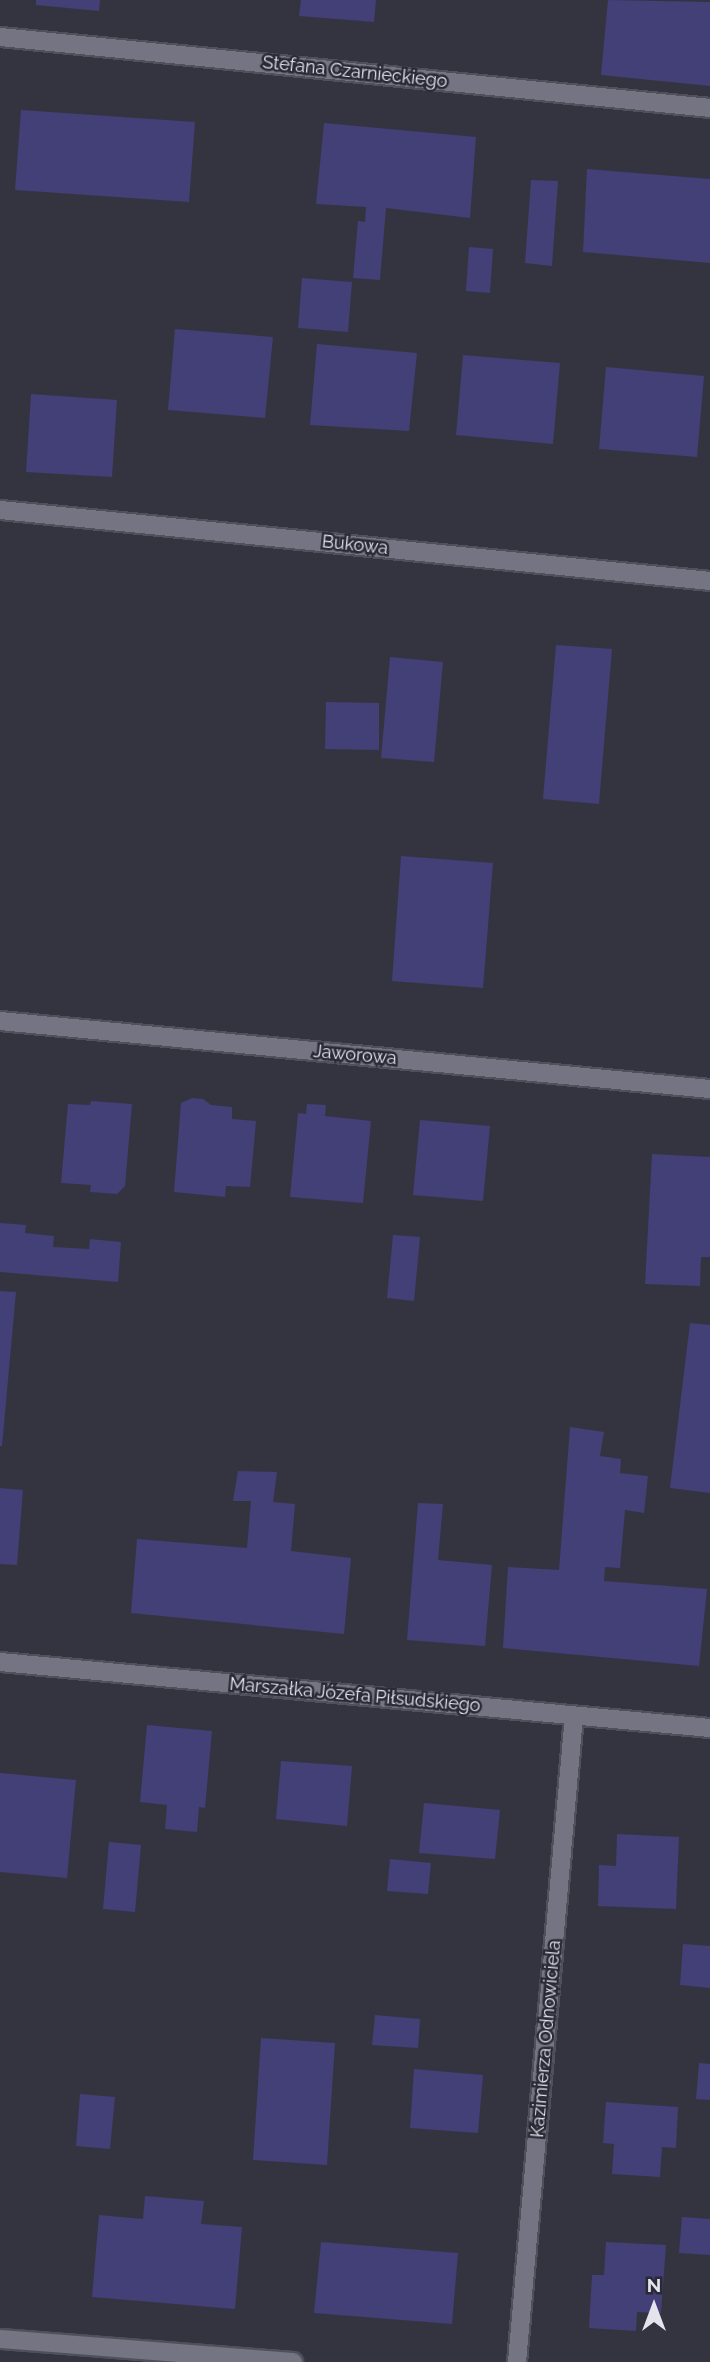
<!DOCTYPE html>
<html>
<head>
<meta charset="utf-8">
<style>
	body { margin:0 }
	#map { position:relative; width:710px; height:2362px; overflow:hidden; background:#343441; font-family:Raleway,sans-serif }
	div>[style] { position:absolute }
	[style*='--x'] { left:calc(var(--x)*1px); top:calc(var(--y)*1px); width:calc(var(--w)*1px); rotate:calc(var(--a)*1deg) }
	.building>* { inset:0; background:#433f77 }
	.roads { filter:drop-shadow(2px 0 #50505b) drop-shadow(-2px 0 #50505b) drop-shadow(0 2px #50505b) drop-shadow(0 -2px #50505b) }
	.minor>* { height:18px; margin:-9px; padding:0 9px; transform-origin:9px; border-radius:9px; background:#747483 }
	span { translate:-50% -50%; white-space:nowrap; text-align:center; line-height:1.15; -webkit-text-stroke:5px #2a2a37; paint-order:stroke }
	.street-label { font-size:18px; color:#e4e4ed }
	.north { position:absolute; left:619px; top:2271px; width:70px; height:70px; -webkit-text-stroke:5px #2a2a37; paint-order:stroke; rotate:0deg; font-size:19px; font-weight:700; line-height:28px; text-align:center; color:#e4e4ed }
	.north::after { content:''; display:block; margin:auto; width:24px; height:32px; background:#e4e4ed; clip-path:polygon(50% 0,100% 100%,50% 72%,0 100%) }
</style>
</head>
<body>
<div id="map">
	<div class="building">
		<div style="clip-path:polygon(36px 0,100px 0,99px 11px,36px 5px)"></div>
		<div style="clip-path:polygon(301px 0,376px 0,374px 22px,299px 16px)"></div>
		<div style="clip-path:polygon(608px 0,710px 2px,710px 86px,601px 75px)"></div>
		<div style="clip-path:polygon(21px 110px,195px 122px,189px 202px,15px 190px)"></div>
		<div style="clip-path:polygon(324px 123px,476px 137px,470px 218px,386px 208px,380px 280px,353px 278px,358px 221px,365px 222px,366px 207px,316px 204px)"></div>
		<div style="clip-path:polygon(587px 169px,710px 179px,710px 263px,583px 252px)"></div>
		<div style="clip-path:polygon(531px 180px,558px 181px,552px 266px,525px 263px)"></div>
		<div style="clip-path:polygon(469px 247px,493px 249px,490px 293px,466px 291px)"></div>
		<div style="clip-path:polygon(302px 278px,352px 282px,348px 332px,298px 328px)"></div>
		<div style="clip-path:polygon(175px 329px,273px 337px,265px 418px,168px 410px)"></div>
		<div style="clip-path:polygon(317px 344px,417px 353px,409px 431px,310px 425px)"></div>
		<div style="clip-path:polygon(463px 355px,560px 363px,553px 444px,456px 435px)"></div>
		<div style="clip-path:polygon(606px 367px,704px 376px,697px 457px,599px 449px)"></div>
		<div style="clip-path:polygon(31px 394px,117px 400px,112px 477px,26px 472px)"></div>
		<div style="clip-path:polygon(556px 645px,612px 649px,599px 804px,543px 799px)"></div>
		<div style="clip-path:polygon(390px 657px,443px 662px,434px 762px,381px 758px)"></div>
		<div style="clip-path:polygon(326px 702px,379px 703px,379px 750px,325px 749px)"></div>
		<div style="clip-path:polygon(401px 856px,493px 863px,483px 988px,392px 981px)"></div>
		<div style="clip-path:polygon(192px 1098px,203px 1099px,211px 1105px,232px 1107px,232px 1119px,256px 1121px,250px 1187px,226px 1186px,225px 1197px,174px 1192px,181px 1103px)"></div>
		<div style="clip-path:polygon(91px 1101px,132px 1104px,125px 1186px,117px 1194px,90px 1192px,91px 1185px,61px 1183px,68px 1104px,90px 1105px)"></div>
		<div style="clip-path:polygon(307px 1104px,326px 1105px,325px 1116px,371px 1121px,363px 1203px,290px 1197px,298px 1113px,306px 1114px)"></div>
		<div style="clip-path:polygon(420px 1120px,490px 1126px,483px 1201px,413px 1195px)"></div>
		<div style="clip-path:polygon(652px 1154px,710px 1157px,710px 1257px,701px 1257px,700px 1286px,645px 1284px)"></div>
		<div style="clip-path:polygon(0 1223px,26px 1225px,25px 1233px,54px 1236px,53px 1247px,89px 1249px,90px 1239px,121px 1242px,118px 1282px,0 1272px)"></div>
		<div style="clip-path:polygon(393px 1235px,420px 1237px,414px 1301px,387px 1298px)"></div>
		<div style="clip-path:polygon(0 1291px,16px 1292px,2px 1446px,0 1446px)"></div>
		<div style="clip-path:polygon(690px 1323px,710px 1325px,710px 1493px,670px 1488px)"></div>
		<div style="clip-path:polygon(570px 1427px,604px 1432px,600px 1456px,621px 1459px,620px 1473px,648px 1476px,644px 1513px,625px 1510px,620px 1568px,605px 1567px,604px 1581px,707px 1589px,699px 1666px,503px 1648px,508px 1567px,559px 1570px)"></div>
		<div style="clip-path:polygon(238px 1471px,277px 1472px,273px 1502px,295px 1504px,291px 1551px,351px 1558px,344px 1634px,131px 1613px,137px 1539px,247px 1548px,251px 1501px,233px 1501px)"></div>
		<div style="clip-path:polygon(0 1488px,23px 1490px,17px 1565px,0 1564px)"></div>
		<div style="clip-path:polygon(418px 1503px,443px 1504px,438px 1560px,492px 1565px,485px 1646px,407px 1640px)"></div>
		<div style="clip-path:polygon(147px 1725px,212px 1731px,205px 1808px,199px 1807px,197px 1832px,165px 1829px,167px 1805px,140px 1802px)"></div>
		<div style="clip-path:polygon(281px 1761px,352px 1766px,347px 1826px,276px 1819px)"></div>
		<div style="clip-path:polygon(0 1773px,76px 1780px,67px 1878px,0 1872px)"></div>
		<div style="clip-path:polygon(424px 1803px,500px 1810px,495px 1859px,419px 1853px)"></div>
		<div style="clip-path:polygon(617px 1834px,679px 1837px,676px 1909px,598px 1906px,599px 1865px,616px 1866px)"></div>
		<div style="clip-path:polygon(109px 1842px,141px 1845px,135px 1912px,103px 1909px)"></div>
		<div style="clip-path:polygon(390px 1859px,431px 1863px,428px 1894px,387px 1891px)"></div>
		<div style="clip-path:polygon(683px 1944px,710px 1946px,710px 1988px,680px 1985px)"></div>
		<div style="clip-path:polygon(375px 2015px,420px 2019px,418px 2048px,372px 2045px)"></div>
		<div style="clip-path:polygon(261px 2038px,335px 2043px,327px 2165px,253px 2160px)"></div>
		<div style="clip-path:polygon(699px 2063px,710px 2064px,710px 2100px,696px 2099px)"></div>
		<div style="clip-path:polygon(414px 2069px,483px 2075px,478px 2133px,410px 2128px)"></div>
		<div style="clip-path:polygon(80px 2094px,115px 2097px,110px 2149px,76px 2146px)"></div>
		<div style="clip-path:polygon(606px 2102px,678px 2107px,676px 2148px,662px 2147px,660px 2177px,612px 2174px,614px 2144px,603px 2143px)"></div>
		<div style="clip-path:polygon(145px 2196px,204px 2201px,201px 2224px,242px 2227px,235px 2309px,92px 2297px,99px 2215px,143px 2219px)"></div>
		<div style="clip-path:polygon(682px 2217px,710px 2219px,710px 2255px,679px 2253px)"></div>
		<div style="clip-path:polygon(321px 2242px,458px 2253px,452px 2324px,314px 2313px)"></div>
		<div style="clip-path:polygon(606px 2242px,666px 2245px,661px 2313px,637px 2312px,636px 2331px,589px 2328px,592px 2275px,604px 2275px)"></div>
	</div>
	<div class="roads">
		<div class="minor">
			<div style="--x:0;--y:37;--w:714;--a:5.71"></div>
			<div style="--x:0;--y:510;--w:714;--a:5.71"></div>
			<div style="--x:0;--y:1021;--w:713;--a:5.47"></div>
			<div style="--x:0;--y:1662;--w:713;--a:5.31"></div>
			<div style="--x:0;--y:2339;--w:294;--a:4.5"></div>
			<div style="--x:517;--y:2362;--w:649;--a:-84.96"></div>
		</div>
	</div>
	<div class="street-label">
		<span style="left:355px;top:72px;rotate:6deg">Stefana Czarnieckiego</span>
		<span style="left:355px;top:545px;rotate:6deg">Bukowa</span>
		<span style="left:355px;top:1055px;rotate:5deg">Jaworowa</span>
		<span style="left:355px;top:1695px;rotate:5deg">Marszałka Józefa Piłsudskiego</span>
		<span style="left:546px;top:2039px;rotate:-85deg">Kazimierza Odnowiciela</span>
	</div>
	<div class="north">N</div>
</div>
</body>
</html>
